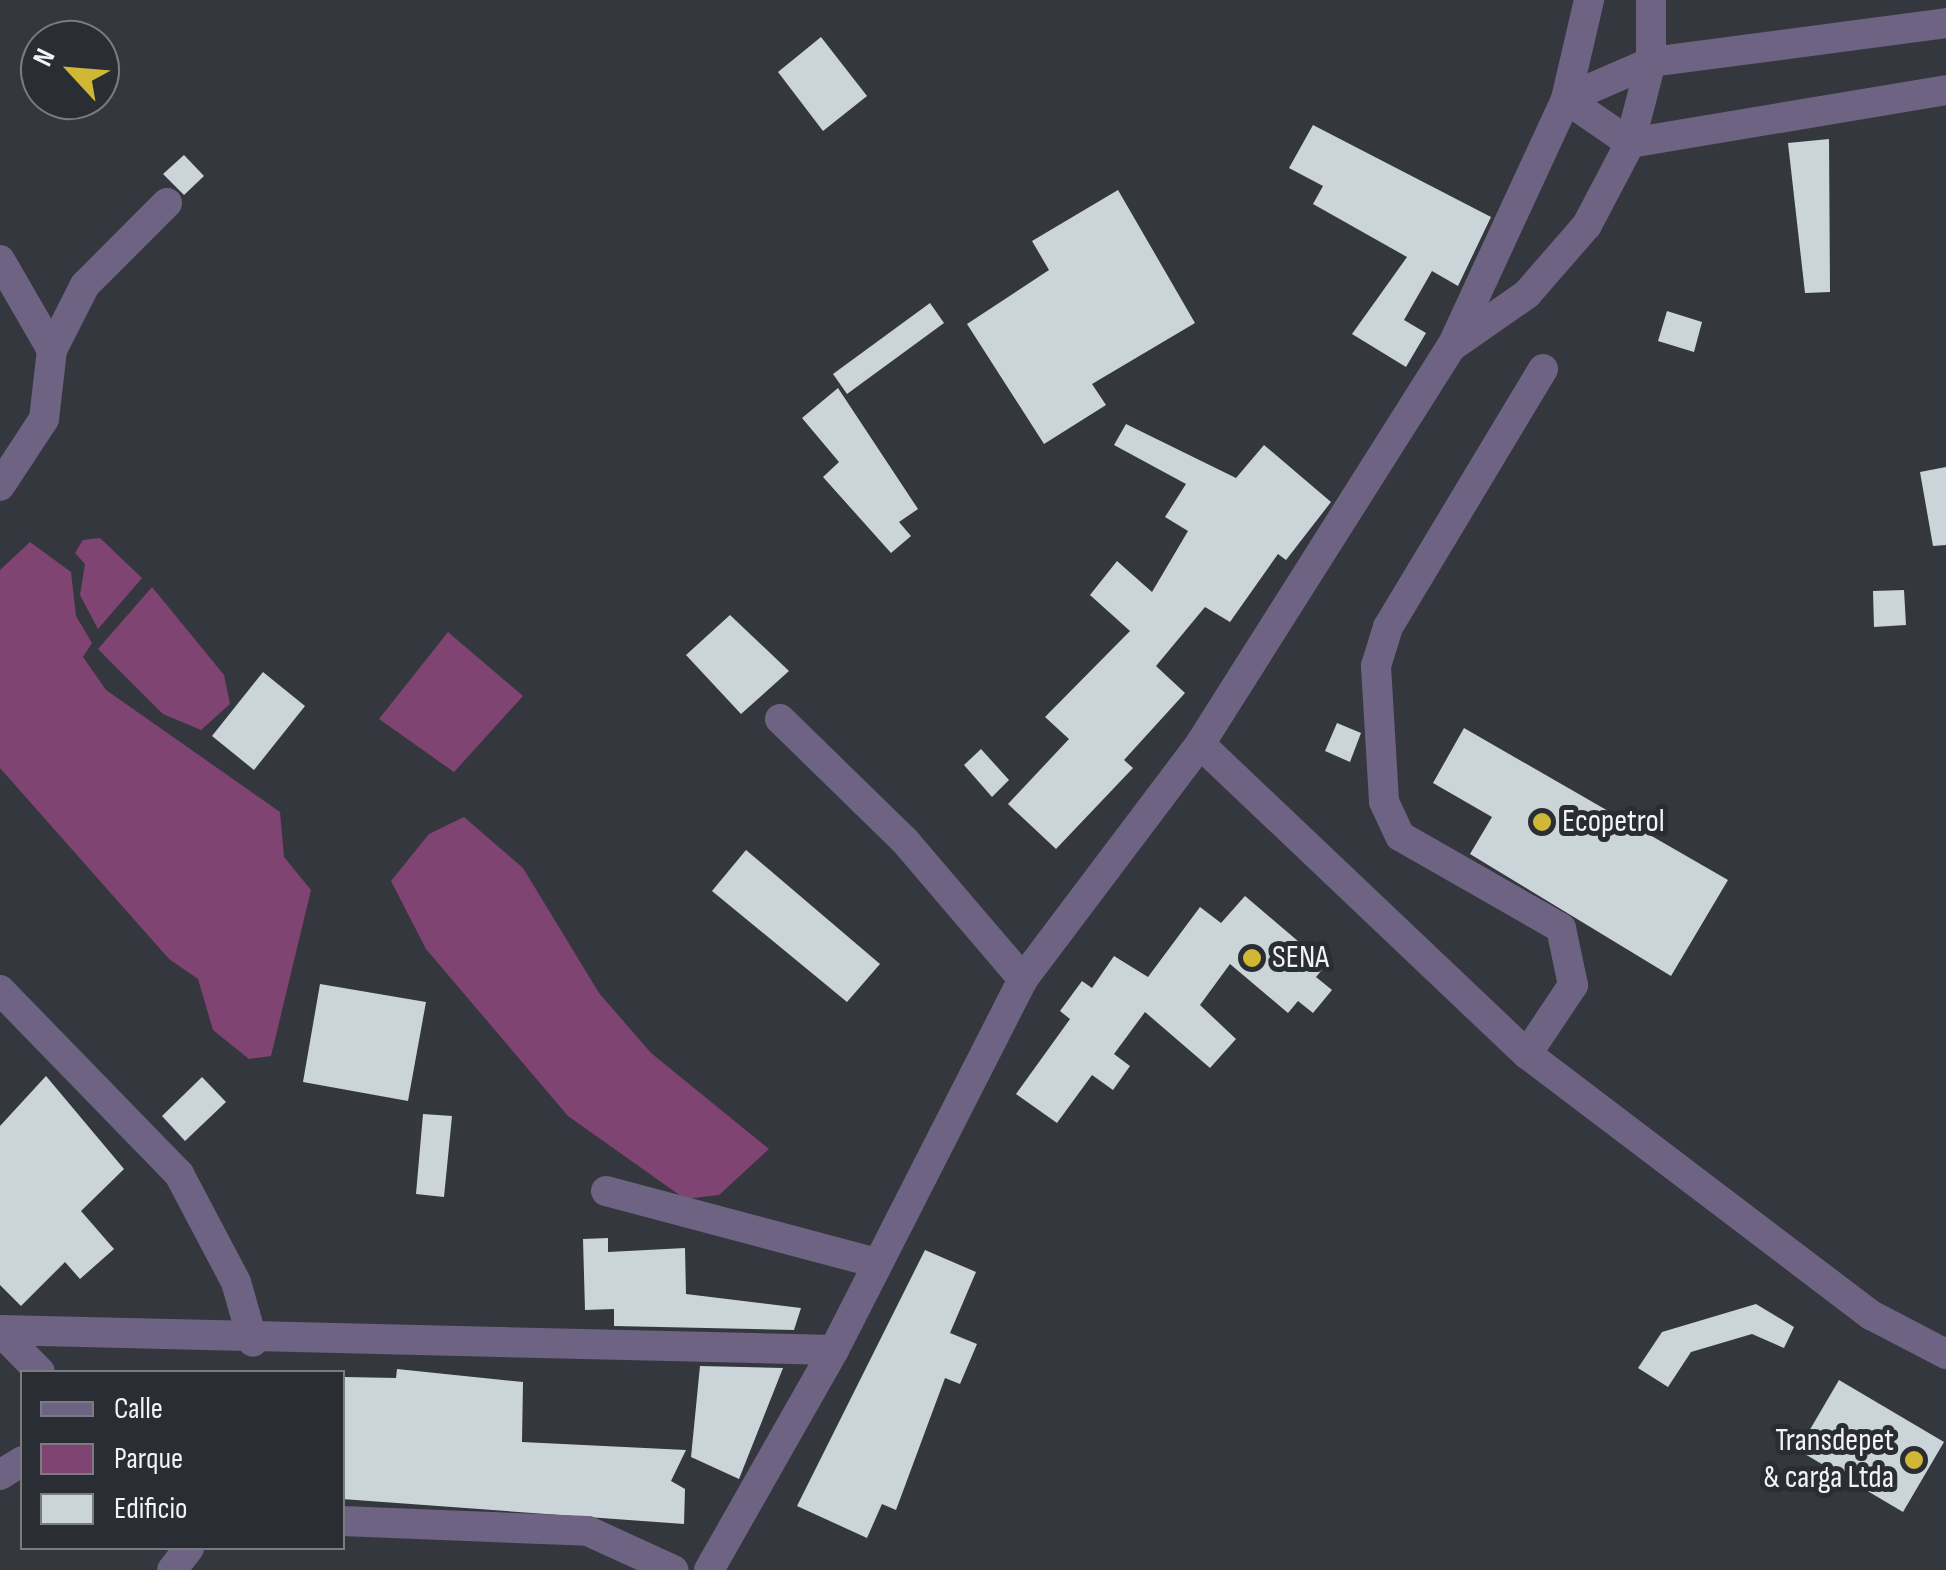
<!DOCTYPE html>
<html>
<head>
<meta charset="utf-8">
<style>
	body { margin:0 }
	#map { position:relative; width:1946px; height:1570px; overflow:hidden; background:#35373e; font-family:"Sofia Sans Condensed",sans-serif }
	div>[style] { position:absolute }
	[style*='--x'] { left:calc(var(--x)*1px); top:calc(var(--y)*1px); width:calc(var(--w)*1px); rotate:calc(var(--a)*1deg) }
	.green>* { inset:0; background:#804472 }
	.building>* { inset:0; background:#cbd4d9 }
	.minor>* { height:30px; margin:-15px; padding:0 15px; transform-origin:15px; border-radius:15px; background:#6e6382 }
	.dots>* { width:28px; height:28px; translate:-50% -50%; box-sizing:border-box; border:5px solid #2b2d34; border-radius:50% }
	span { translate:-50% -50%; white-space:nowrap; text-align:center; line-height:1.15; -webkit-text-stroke:10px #2b2d34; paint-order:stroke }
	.poi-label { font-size:32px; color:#f1f3f8 }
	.left { translate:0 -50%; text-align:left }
	.right { translate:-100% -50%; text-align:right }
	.legend { position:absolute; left:20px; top:1370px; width:325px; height:180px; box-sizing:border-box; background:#2b2d34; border:2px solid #7a7c82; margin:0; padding:12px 18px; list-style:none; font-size:30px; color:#f1f3f8 }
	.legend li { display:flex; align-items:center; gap:20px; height:50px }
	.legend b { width:50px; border:2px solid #7a7c82 }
	.north { position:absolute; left:20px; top:20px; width:100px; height:100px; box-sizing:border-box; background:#2b2d34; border:2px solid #7a7c82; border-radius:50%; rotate:296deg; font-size:28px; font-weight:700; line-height:40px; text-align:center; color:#f1f3f8 }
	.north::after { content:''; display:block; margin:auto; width:35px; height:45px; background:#d1b736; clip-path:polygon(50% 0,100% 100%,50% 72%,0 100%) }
</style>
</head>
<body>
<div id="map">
	<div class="green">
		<div style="clip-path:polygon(100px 538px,142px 578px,98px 629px,80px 595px,85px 564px,75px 553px,83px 540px)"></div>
		<div style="clip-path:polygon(30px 542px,71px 572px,76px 616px,92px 643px,83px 657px,106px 690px,280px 812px,284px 857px,311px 890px,271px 1056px,249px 1059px,213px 1030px,198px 979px,169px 959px,0 768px,0 570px)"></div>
		<div style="clip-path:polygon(152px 587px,224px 675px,230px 704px,201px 730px,163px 714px,98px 649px)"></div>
		<div style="clip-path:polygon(448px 632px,523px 696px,454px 772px,379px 719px)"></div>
		<div style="clip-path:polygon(464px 817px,523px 868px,599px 993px,651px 1053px,769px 1149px,719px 1195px,685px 1199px,568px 1116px,426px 949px,391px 881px,429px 834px)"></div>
	</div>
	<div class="building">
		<div style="clip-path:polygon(821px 37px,867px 96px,823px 131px,778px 72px)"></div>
		<div style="clip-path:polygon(1313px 125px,1491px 217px,1458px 286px,1432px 271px,1404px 320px,1426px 333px,1406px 367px,1352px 334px,1407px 257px,1313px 204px,1323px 186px,1289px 168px)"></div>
		<div style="clip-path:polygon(1829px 139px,1830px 292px,1805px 293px,1788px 143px)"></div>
		<div style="clip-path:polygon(184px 155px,204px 176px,184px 195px,163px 174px)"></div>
		<div style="clip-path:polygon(1118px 190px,1195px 323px,1092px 384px,1106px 405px,1044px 444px,967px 324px,1049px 270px,1032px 241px)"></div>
		<div style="clip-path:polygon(930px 303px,944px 323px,847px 394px,833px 374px)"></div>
		<div style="clip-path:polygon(1667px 311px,1702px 322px,1694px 352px,1658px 341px)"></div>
		<div style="clip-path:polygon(838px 388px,918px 509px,899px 522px,911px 536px,891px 553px,823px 477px,839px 462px,802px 418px)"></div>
		<div style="clip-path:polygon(1126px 424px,1236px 478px,1264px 445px,1331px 502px,1286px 560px,1278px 554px,1230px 622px,1205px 607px,1156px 666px,1185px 693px,1124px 760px,1133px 768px,1056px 849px,1008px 804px,1069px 739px,1045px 717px,1130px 631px,1090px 595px,1117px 561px,1152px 592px,1188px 531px,1165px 517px,1186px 484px,1114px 445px)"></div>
		<div style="clip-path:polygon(1946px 467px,1946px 545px,1933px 546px,1920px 472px)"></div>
		<div style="clip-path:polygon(1904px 590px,1906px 625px,1874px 627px,1873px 591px)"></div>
		<div style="clip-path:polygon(730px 615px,789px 671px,741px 714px,686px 655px)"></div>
		<div style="clip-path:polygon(263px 672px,305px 706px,254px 770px,212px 736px)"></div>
		<div style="clip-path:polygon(1337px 723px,1361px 733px,1350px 762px,1325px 751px)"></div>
		<div style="clip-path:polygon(1464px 728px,1728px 880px,1671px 976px,1470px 854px,1492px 817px,1433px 783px)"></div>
		<div style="clip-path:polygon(981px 749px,1009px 780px,992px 797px,964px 765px)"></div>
		<div style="clip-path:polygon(746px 850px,880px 964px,847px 1002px,712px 891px)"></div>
		<div style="clip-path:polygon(1245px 896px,1326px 965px,1316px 977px,1332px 990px,1313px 1013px,1298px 1001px,1288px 1013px,1230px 964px,1200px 1005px,1236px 1039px,1210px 1068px,1145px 1012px,1114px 1054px,1130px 1066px,1113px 1090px,1092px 1075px,1057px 1123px,1016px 1094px,1070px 1019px,1060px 1011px,1082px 981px,1092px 988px,1114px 956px,1148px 977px,1200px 907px,1221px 923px)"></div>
		<div style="clip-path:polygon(320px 984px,426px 1002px,408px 1101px,303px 1082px)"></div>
		<div style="clip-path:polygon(46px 1076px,124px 1169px,81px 1211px,114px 1249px,80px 1279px,65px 1262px,21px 1306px,0 1285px,0 1126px)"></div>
		<div style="clip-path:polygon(202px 1077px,226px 1102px,185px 1141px,162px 1116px)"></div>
		<div style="clip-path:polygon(423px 1114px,452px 1116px,444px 1197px,416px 1194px)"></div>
		<div style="clip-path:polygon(608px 1238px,608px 1252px,685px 1248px,686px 1294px,801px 1308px,794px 1330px,614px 1326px,614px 1309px,585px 1310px,583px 1239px)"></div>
		<div style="clip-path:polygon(925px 1250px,976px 1272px,950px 1333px,977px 1344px,960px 1384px,945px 1378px,896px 1510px,882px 1504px,867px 1538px,797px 1506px)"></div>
		<div style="clip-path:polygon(1756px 1304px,1794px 1327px,1784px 1348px,1752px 1334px,1691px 1352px,1668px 1387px,1638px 1368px,1662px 1332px)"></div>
		<div style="clip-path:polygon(700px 1366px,783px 1368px,739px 1479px,691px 1457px)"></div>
		<div style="clip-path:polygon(397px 1369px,523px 1382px,522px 1442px,686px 1450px,671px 1481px,685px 1489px,684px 1524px,342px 1499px,345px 1377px,396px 1378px)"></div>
		<div style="clip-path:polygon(1839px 1380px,1944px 1442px,1903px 1512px,1798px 1450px)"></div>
	</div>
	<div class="minor">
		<div style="--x:1566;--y:99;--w:78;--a:34.5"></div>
		<div style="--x:1630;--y:143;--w:320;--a:-9.5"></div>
		<div style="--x:1566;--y:99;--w:93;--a:-23.5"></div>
		<div style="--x:1651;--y:62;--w:298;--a:-7.5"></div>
		<div style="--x:0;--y:260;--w:104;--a:60"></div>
		<div style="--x:52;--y:350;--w:69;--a:96.6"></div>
		<div style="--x:44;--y:419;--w:80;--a:123.3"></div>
		<div style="--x:1454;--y:345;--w:89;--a:-34.9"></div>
		<div style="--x:1527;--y:294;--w:91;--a:-49"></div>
		<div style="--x:1587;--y:225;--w:93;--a:-62.3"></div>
		<div style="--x:1630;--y:143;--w:84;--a:-75.5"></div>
		<div style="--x:1651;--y:62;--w:62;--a:-90"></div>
		<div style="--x:52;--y:350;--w:73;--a:-63.1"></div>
		<div style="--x:85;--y:285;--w:116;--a:-45"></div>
		<div style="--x:780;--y:719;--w:175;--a:44.3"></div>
		<div style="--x:905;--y:841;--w:182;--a:49.5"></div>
		<div style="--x:1200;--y:744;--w:451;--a:43.5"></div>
		<div style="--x:1527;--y:1054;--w:432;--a:37.2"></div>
		<div style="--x:1871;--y:1315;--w:85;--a:27.5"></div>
		<div style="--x:0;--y:990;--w:257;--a:45.8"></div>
		<div style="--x:179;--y:1174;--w:122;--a:62.2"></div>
		<div style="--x:236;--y:1282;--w:62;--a:74.2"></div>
		<div style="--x:1527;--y:1054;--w:83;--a:-56.3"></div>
		<div style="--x:1573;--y:985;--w:58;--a:-101.9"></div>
		<div style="--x:1561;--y:928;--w:185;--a:-150.3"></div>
		<div style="--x:1400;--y:836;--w:38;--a:-115"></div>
		<div style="--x:1384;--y:801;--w:135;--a:-93.4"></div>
		<div style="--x:1376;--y:666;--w:41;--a:-72.9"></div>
		<div style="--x:1388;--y:627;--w:301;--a:-59"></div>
		<div style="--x:606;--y:1191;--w:276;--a:14.9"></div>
		<div style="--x:0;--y:1330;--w:834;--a:1.37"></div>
		<div style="--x:0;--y:1331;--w:57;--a:45.7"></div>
		<div style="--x:0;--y:1475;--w:26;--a:-32"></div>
		<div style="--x:342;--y:1521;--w:246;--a:2.3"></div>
		<div style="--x:588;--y:1531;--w:94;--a:24.6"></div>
		<div style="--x:172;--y:1570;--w:28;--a:-52"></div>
		<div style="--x:709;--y:1570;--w:253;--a:-60.4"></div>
		<div style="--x:834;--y:1350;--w:416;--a:-63"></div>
		<div style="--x:1023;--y:979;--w:294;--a:-53"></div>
		<div style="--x:1200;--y:744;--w:471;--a:-57.7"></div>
		<div style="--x:1452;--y:346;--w:272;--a:-65.2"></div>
		<div style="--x:1566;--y:99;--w:102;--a:-76.9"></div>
	</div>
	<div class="dots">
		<div style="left:1542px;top:822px;background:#d1b736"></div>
		<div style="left:1252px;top:958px;background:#d1b736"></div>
		<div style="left:1914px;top:1460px;background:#d1b736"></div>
	</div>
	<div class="poi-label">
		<span class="left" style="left:1562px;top:822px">Ecopetrol</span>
		<span class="left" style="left:1272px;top:958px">SENA</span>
		<span class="right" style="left:1894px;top:1460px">Transdepet<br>&amp; carga Ltda</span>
	</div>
	<ul class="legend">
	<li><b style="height:12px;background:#6e6382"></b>Calle</li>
	<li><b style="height:28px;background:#804472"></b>Parque</li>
	<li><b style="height:28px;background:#cbd4d9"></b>Edificio</li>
	</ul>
	<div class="north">N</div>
</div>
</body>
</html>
